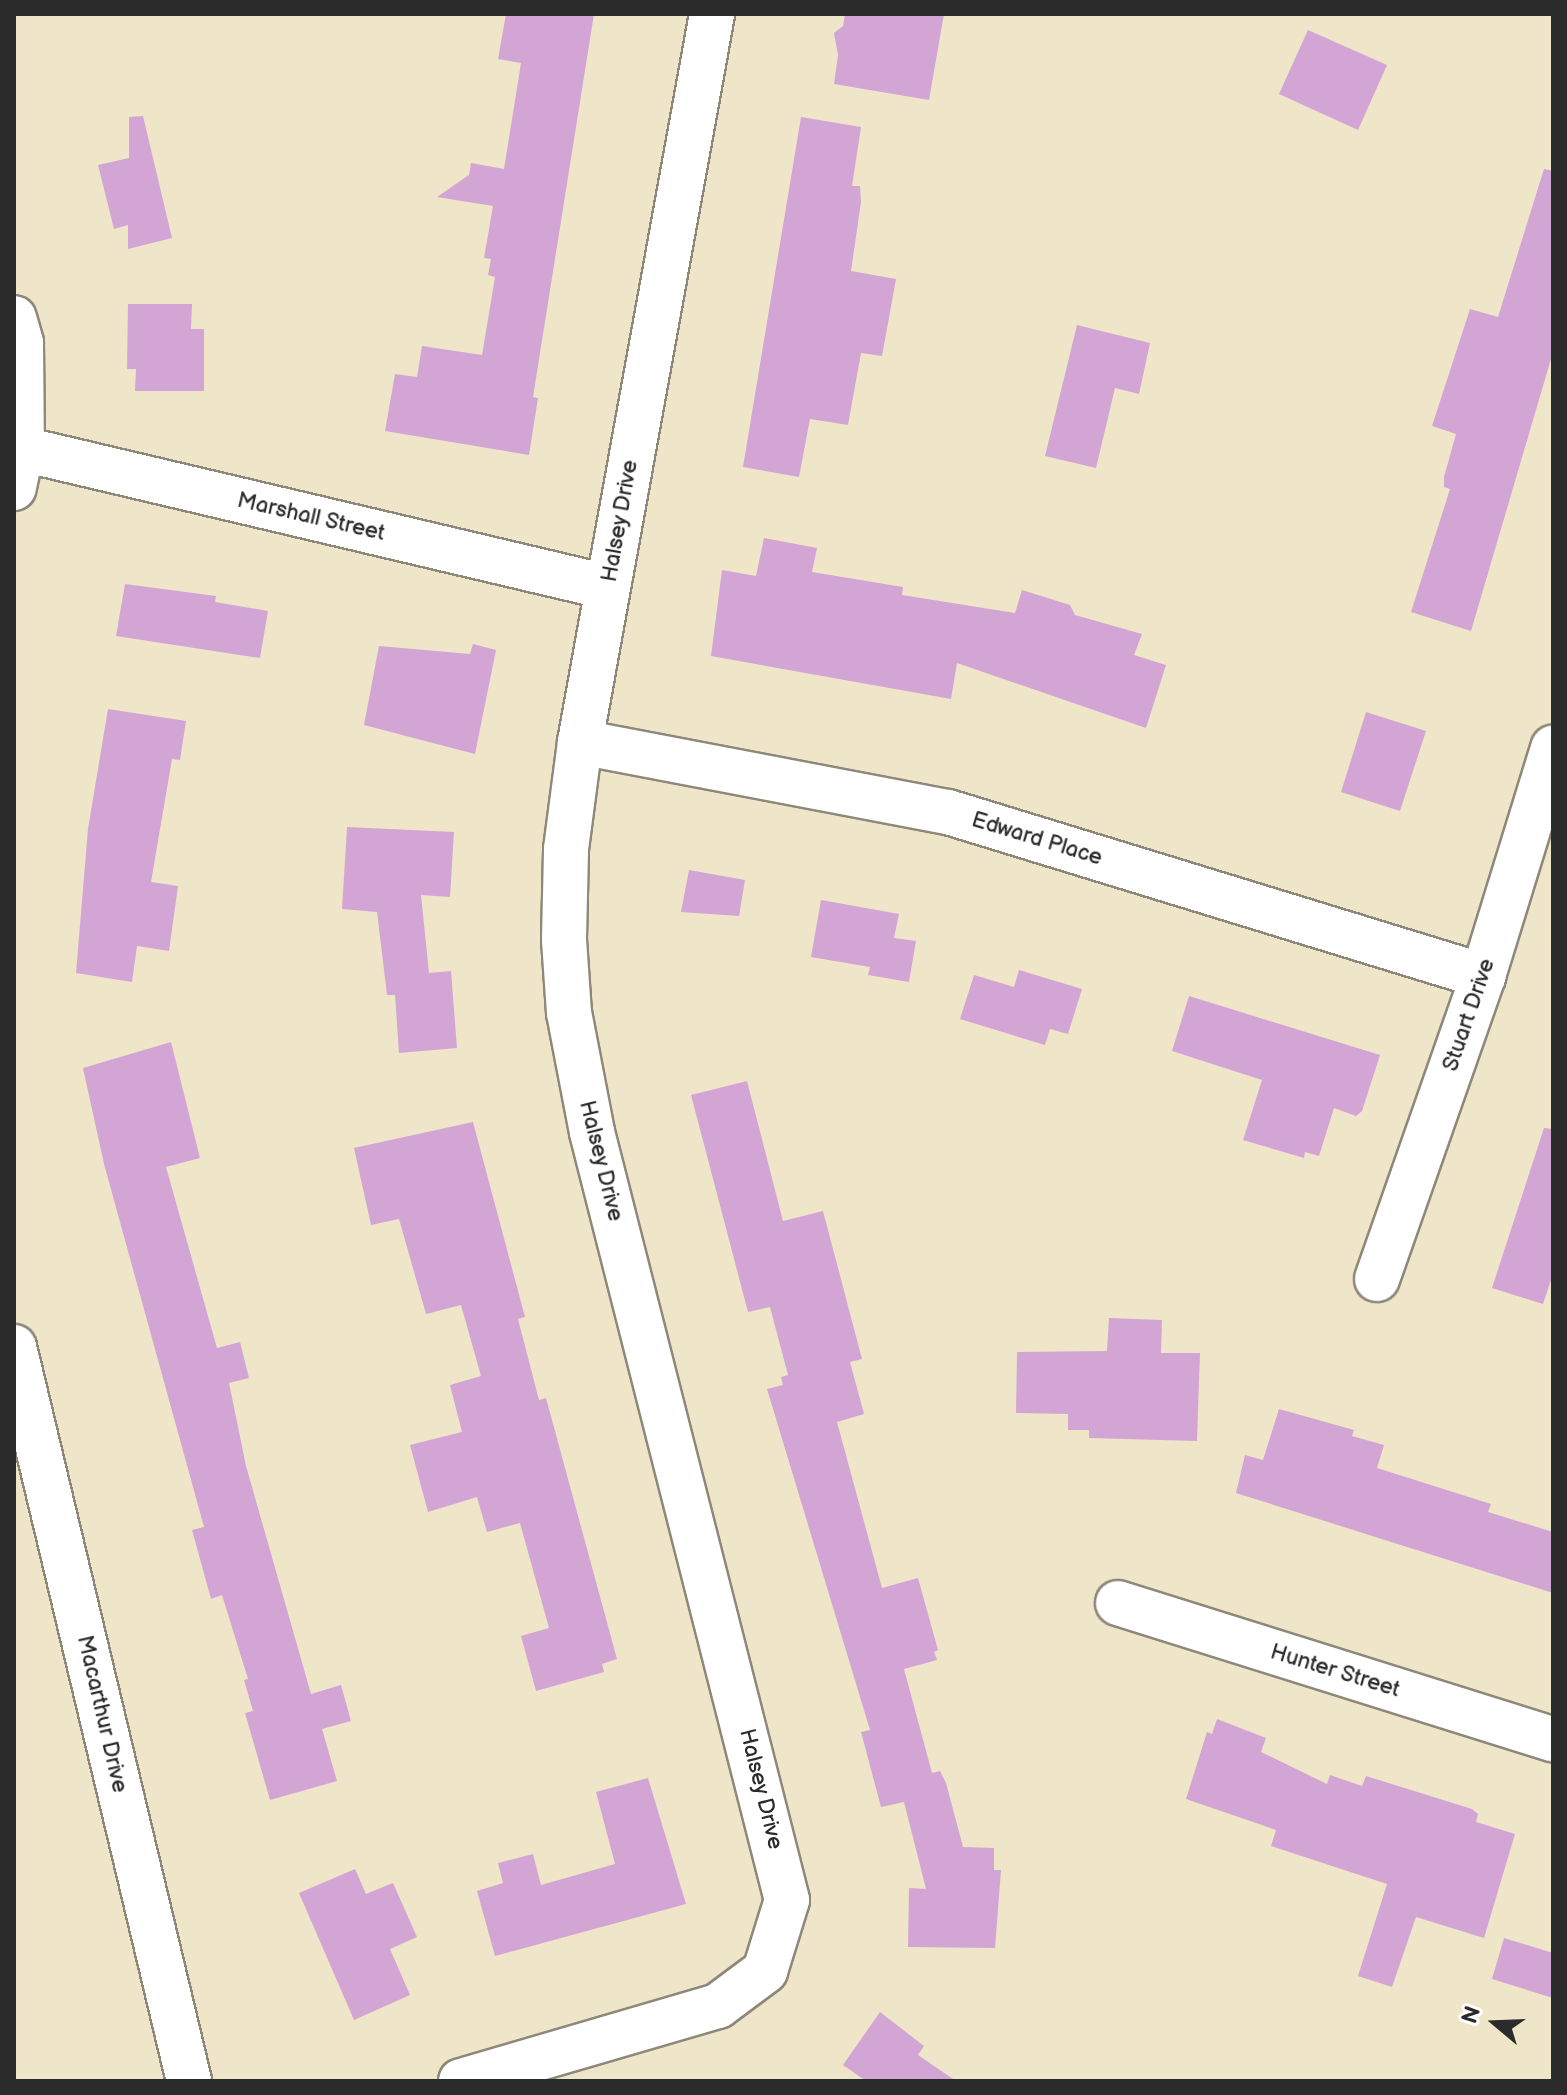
<!DOCTYPE html>
<html>
<head>
<meta charset="utf-8">
<style>
	body { margin:0 }
	#map { position:relative; width:1567px; height:2095px; overflow:hidden; background:#efe5c9; font-family:"Balsamiq Sans",sans-serif }
	div>[style] { position:absolute }
	[style*='--x'] { left:calc(var(--x)*1px); top:calc(var(--y)*1px); width:calc(var(--w)*1px); rotate:calc(var(--a)*1deg) }
	.building>* { inset:0; background:#d3a5d5 }
	.roads { filter:drop-shadow(2px 0 #8d887a) drop-shadow(-2px 0 #8d887a) drop-shadow(0 2px #8d887a) drop-shadow(0 -2px #8d887a) }
	.minor>* { height:44px; margin:-22px; padding:0 22px; transform-origin:22px; border-radius:22px; background:#fff }
	span { translate:-50% -50%; white-space:nowrap; text-align:center; line-height:1.15; -webkit-text-stroke:8px #fff; paint-order:stroke }
	.street-label { font-size:22px; color:#2b2b2b }
	.frame { position:absolute; inset:0; border:16px solid #2b2b2b; pointer-events:none }
	.north { position:absolute; left:1455px; top:1983px; width:80px; height:80px; -webkit-text-stroke:6px #fff; paint-order:stroke; rotate:289deg; font-size:22px; font-weight:700; line-height:32px; text-align:center; color:#2b2b2b }
	.north::after { content:''; display:block; margin:auto; width:28px; height:36px; background:#2b2b2b; clip-path:polygon(50% 0,100% 100%,50% 72%,0 100%) }
</style>
</head>
<body>
<div id="map">
	<div class="building">
		<div style="clip-path:polygon(506px 14px,594px 14px,533px 397px,538px 398px,529px 455px,385px 431px,395px 374px,417px 377px,422px 346px,482px 355px,495px 277px,488px 275px,491px 259px,484px 258px,493px 206px,437px 197px,469px 175px,471px 163px,504px 169px,521px 63px,498px 59px)"></div>
		<div style="clip-path:polygon(845px 14px,944px 14px,929px 100px,834px 84px,838px 55px,834px 33px,843px 26px)"></div>
		<div style="clip-path:polygon(1308px 30px,1387px 65px,1358px 130px,1279px 94px)"></div>
		<div style="clip-path:polygon(143px 116px,172px 238px,128px 249px,128px 225px,114px 229px,98px 165px,129px 158px,129px 117px)"></div>
		<div style="clip-path:polygon(801px 117px,861px 127px,852px 186px,860px 186px,861px 202px,851px 271px,896px 279px,882px 356px,861px 353px,848px 425px,810px 419px,799px 477px,743px 467px)"></div>
		<div style="clip-path:polygon(1544px 169px,1553px 171px,1553px 352px,1471px 631px,1411px 612px,1450px 489px,1444px 487px,1444px 477px,1456px 434px,1432px 426px,1470px 309px,1498px 317px)"></div>
		<div style="clip-path:polygon(128px 304px,192px 304px,191px 329px,204px 329px,204px 391px,135px 391px,136px 369px,127px 369px)"></div>
		<div style="clip-path:polygon(1077px 325px,1150px 343px,1139px 394px,1115px 388px,1096px 468px,1045px 456px)"></div>
		<div style="clip-path:polygon(764px 538px,817px 548px,812px 572px,903px 587px,902px 595px,1015px 613px,1022px 590px,1070px 605px,1075px 615px,1142px 634px,1134px 655px,1166px 665px,1146px 728px,957px 663px,951px 699px,711px 656px,722px 570px,756px 576px)"></div>
		<div style="clip-path:polygon(125px 584px,216px 596px,215px 602px,268px 611px,260px 658px,116px 636px)"></div>
		<div style="clip-path:polygon(473px 644px,496px 650px,475px 754px,364px 725px,379px 646px,470px 654px)"></div>
		<div style="clip-path:polygon(108px 709px,186px 721px,180px 760px,172px 759px,151px 882px,178px 886px,169px 951px,137px 946px,132px 982px,76px 973px,88px 829px)"></div>
		<div style="clip-path:polygon(1366px 712px,1426px 731px,1400px 811px,1341px 792px)"></div>
		<div style="clip-path:polygon(347px 827px,454px 832px,450px 897px,421px 895px,429px 973px,451px 971px,457px 1048px,399px 1053px,395px 995px,387px 995px,377px 912px,342px 909px)"></div>
		<div style="clip-path:polygon(689px 870px,745px 880px,739px 916px,681px 912px)"></div>
		<div style="clip-path:polygon(821px 900px,899px 914px,894px 938px,916px 941px,909px 982px,868px 975px,870px 967px,811px 957px)"></div>
		<div style="clip-path:polygon(1019px 970px,1082px 989px,1068px 1034px,1050px 1029px,1045px 1045px,960px 1019px,974px 975px,1014px 987px)"></div>
		<div style="clip-path:polygon(1189px 996px,1380px 1055px,1362px 1111px,1356px 1116px,1334px 1108px,1319px 1156px,1305px 1152px,1304px 1158px,1243px 1140px,1262px 1080px,1172px 1051px)"></div>
		<div style="clip-path:polygon(171px 1042px,200px 1158px,166px 1167px,217px 1348px,240px 1342px,249px 1378px,229px 1383px,246px 1466px,311px 1694px,341px 1685px,351px 1721px,322px 1729px,337px 1781px,270px 1800px,245px 1713px,253px 1711px,244px 1680px,248px 1679px,222px 1595px,211px 1599px,192px 1530px,204px 1527px,104px 1164px,83px 1068px)"></div>
		<div style="clip-path:polygon(747px 1081px,783px 1221px,823px 1211px,862px 1359px,850px 1362px,864px 1414px,837px 1422px,882px 1588px,918px 1578px,938px 1650px,934px 1652px,937px 1660px,904px 1669px,932px 1773px,940px 1771px,946px 1783px,963px 1847px,994px 1848px,994px 1870px,1001px 1870px,995px 1948px,908px 1947px,909px 1888px,926px 1889px,904px 1802px,881px 1807px,861px 1732px,870px 1730px,767px 1389px,783px 1385px,781px 1377px,788px 1375px,770px 1307px,748px 1312px,691px 1095px)"></div>
		<div style="clip-path:polygon(473px 1122px,525px 1317px,518px 1319px,539px 1400px,546px 1398px,617px 1659px,602px 1664px,604px 1672px,536px 1691px,521px 1636px,549px 1628px,520px 1523px,487px 1532px,477px 1497px,428px 1512px,410px 1445px,462px 1432px,450px 1385px,481px 1376px,461px 1305px,426px 1314px,399px 1219px,371px 1225px,354px 1148px)"></div>
		<div style="clip-path:polygon(1544px 1128px,1553px 1129px,1553px 1274px,1543px 1304px,1492px 1288px)"></div>
		<div style="clip-path:polygon(1109px 1318px,1162px 1320px,1161px 1353px,1200px 1353px,1197px 1441px,1089px 1438px,1089px 1430px,1068px 1430px,1068px 1414px,1016px 1413px,1017px 1352px,1107px 1351px)"></div>
		<div style="clip-path:polygon(1279px 1409px,1354px 1430px,1352px 1436px,1384px 1445px,1377px 1468px,1491px 1504px,1488px 1512px,1553px 1532px,1553px 1593px,1236px 1493px,1245px 1455px,1263px 1460px)"></div>
		<div style="clip-path:polygon(1217px 1719px,1266px 1738px,1261px 1752px,1327px 1784px,1330px 1775px,1362px 1786px,1366px 1776px,1472px 1809px,1478px 1814px,1476px 1822px,1515px 1834px,1484px 1938px,1416px 1917px,1392px 1987px,1358px 1976px,1387px 1884px,1271px 1846px,1276px 1830px,1186px 1799px,1207px 1732px,1212px 1734px)"></div>
		<div style="clip-path:polygon(648px 1778px,686px 1904px,495px 1956px,477px 1891px,503px 1883px,498px 1863px,533px 1854px,541px 1885px,615px 1864px,596px 1792px)"></div>
		<div style="clip-path:polygon(355px 1869px,366px 1894px,393px 1883px,417px 1937px,390px 1949px,410px 1995px,354px 2020px,299px 1893px)"></div>
		<div style="clip-path:polygon(1504px 1938px,1553px 1953px,1553px 1998px,1492px 1979px)"></div>
		<div style="clip-path:polygon(880px 2012px,924px 2046px,918px 2055px,956px 2081px,866px 2081px,843px 2065px)"></div>
	</div>
	<div class="roads">
		<div class="minor">
			<div style="--x:14;--y:318;--w:26;--a:74"></div>
			<div style="--x:21;--y:343;--w:106;--a:89.5"></div>
			<div style="--x:22;--y:449;--w:40;--a:102"></div>
			<div style="--x:14;--y:447;--w:609;--a:13.28"></div>
			<div style="--x:580;--y:742;--w:375;--a:10.8"></div>
			<div style="--x:948;--y:812;--w:560;--a:17.04"></div>
			<div style="--x:1377;--y:1279;--w:321;--a:-70.7"></div>
			<div style="--x:1483;--y:976;--w:239;--a:-72.9"></div>
			<div style="--x:14;--y:1347;--w:755;--a:76.59"></div>
			<div style="--x:1118;--y:1603;--w:456;--a:17.4"></div>
			<div style="--x:461;--y:2081;--w:268;--a:-16.3"></div>
			<div style="--x:718;--y:2006;--w:59;--a:-36.7"></div>
			<div style="--x:765;--y:1971;--w:74;--a:-72.8"></div>
			<div style="--x:787;--y:1900;--w:792;--a:-104.25"></div>
			<div style="--x:592;--y:1132;--w:121;--a:-100.9"></div>
			<div style="--x:569;--y:1013;--w:74;--a:-93.9"></div>
			<div style="--x:564;--y:939;--w:90;--a:-88.7"></div>
			<div style="--x:566;--y:849;--w:108;--a:-82.5"></div>
			<div style="--x:580;--y:742;--w:740;--a:-79.72"></div>
		</div>
	</div>
	<div class="street-label">
		<span style="left:311px;top:517px;rotate:13deg">Marshall Street</span>
		<span style="left:620px;top:521px;rotate:-80deg">Halsey Drive</span>
		<span style="left:1037px;top:839px;rotate:17deg">Edward Place</span>
		<span style="left:1469px;top:1015px;rotate:-71deg">Stuart Drive</span>
		<span style="left:601px;top:1161px;rotate:76deg">Halsey Drive</span>
		<span style="left:1335px;top:1671px;rotate:17deg">Hunter Street</span>
		<span style="left:102px;top:1714px;rotate:77deg">Macarthur Drive</span>
		<span style="left:761px;top:1789px;rotate:76deg">Halsey Drive</span>
	</div>
	<div class="frame"></div>
	<div class="north">N</div>
</div>
</body>
</html>
